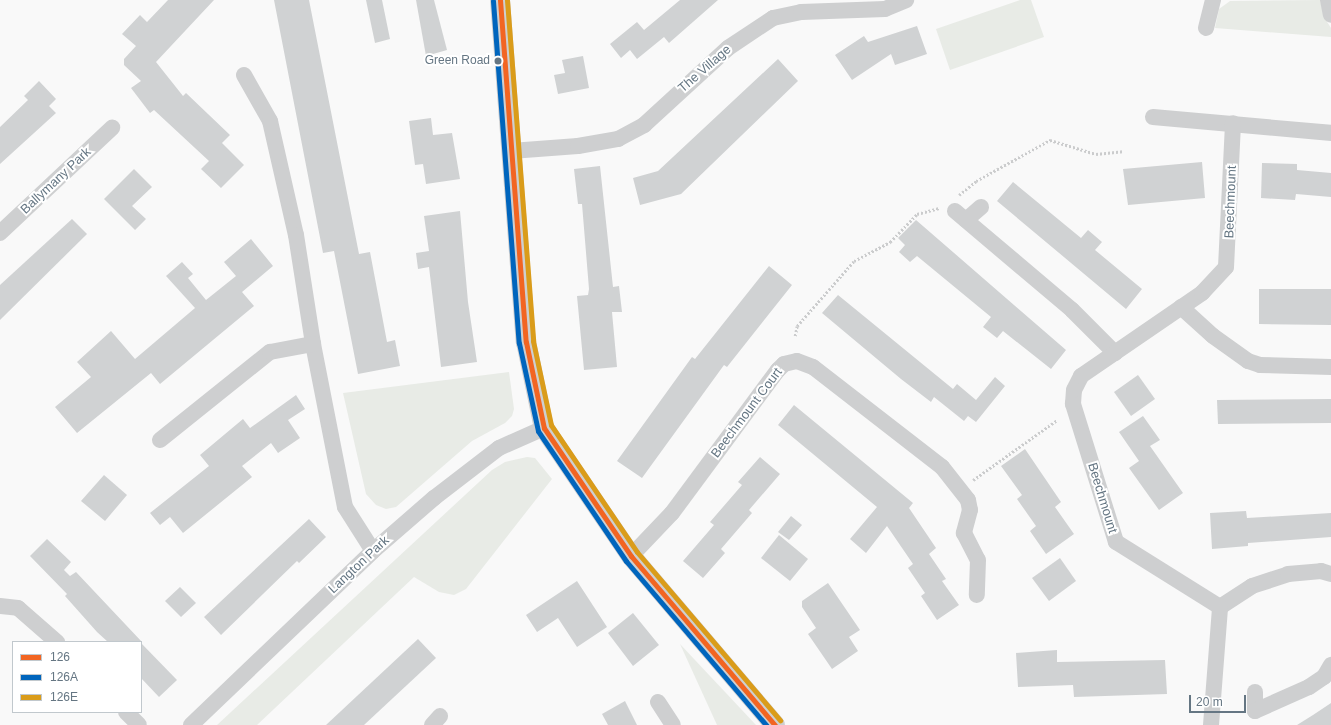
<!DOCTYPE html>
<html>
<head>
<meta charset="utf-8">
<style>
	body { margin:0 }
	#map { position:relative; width:1331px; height:725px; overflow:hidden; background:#f9f9f9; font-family:Arial,sans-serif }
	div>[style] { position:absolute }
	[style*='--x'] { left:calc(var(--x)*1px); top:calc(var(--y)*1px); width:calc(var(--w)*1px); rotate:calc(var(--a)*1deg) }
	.green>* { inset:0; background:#e8ebe6 }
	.building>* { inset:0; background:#d0d2d3 }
	.path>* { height:2.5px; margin-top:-1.25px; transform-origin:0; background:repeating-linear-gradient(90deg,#cbcccd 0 2px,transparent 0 4px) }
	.minor>* { height:16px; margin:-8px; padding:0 8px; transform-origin:8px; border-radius:8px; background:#cecfd0 }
	.tertiary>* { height:20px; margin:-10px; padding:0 10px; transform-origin:10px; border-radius:10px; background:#cecfd0 }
	.bus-1>* { height:5px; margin:-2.5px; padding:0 2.5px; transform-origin:2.5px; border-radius:2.5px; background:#f26522 }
	.bus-2>* { height:5px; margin:-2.5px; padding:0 2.5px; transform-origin:2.5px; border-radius:2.5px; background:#0065bd }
	.bus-3>* { height:5px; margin:-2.5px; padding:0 2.5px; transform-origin:2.5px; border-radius:2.5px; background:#da9c1a }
	.dots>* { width:11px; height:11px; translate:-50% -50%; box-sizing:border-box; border:2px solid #fff; border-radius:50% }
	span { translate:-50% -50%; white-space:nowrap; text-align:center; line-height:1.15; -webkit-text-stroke:4px #fff; paint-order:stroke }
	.bus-label { font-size:12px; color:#657683 }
	.right { translate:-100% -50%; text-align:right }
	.street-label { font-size:13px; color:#657683 }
	.legend { position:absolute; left:12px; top:641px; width:130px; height:72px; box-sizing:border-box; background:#fff; border:1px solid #c1c8cd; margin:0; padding:5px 7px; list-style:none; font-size:12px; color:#657683 }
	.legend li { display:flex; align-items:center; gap:8px; height:20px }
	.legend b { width:20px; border:1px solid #c1c8cd }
	.scale { position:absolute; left:1189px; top:695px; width:57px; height:18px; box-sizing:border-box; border:2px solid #657683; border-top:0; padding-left:5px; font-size:12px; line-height:14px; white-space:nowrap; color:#657683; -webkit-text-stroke:3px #fff; paint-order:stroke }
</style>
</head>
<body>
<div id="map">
	<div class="green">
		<div style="clip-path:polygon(1020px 0,1031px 0,1044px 37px,950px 70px,936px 29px)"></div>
		<div style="clip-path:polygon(1320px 0,1324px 17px,1331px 28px,1331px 37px,1215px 28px,1219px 9px,1230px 1px)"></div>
		<div style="clip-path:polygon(509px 372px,514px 409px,512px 416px,505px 423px,472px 441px,396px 507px,386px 509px,376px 505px,366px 494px,343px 393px)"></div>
		<div style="clip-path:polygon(527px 457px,535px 458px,552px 479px,466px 589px,454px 595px,439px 592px,414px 577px,257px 725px,217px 725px,492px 470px,505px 462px)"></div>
		<div style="clip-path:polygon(680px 644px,756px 725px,717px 725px)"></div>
	</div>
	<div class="building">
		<div style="clip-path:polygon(168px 0,214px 0,156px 62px,183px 96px,186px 93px,230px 135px,222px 143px,244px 165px,221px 188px,201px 169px,209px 161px,154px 110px,150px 113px,131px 88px,141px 81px,124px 65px,124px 59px,136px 46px,122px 34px,140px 15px,147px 22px)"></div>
		<div style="clip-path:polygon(274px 0,309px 0,359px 254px,370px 252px,387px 342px,395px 340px,400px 366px,358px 374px,334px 251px,323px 253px)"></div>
		<div style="clip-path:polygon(366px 0,382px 0,390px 39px,375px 43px)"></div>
		<div style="clip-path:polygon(416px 0,434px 0,447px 50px,426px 56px)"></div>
		<div style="clip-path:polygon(680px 0,718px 0,669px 43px,664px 37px,637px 59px,630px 50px,621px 58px,610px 44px,637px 22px,644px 30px)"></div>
		<div style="clip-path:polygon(917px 26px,927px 54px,895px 65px,891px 54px,852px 80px,835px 55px,864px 36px,868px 42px)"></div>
		<div style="clip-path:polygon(583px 56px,589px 88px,558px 94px,554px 75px,565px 73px,562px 60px)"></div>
		<div style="clip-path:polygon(778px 59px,798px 81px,681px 194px,640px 205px,633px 178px,658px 171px)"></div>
		<div style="clip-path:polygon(39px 81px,56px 99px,49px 106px,56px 113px,0 164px,0 127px,28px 100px,24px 96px)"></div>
		<div style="clip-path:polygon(431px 118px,433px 135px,452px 133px,460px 179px,426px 184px,423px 164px,415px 165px,409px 121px)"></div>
		<div style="clip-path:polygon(1202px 162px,1205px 198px,1128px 205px,1123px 169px)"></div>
		<div style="clip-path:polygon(1262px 163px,1297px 164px,1297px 170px,1331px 173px,1331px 197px,1296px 194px,1295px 200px,1261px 198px)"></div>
		<div style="clip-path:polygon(600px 166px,613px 287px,619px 286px,622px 312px,612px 312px,617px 367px,584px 370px,577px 296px,588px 295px,589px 289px,582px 204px,578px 204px,574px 169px)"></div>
		<div style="clip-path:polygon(134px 169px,152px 187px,132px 206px,146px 219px,135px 230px,104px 199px)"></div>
		<div style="clip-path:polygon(1013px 182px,1081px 238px,1088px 230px,1102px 242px,1095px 250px,1142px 289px,1126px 309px,997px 201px)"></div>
		<div style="clip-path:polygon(460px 211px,468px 302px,477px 362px,441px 367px,429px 267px,418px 269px,416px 253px,429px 251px,424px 216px)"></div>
		<div style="clip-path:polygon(72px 219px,87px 234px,0 320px,0 285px)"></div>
		<div style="clip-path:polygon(916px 220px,1066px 350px,1051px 369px,1003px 331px,997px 338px,983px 327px,991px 317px,917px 256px,910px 262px,899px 252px,905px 245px,898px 238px)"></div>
		<div style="clip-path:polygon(251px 239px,273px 266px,242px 292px,254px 306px,160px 384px,151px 373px,77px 433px,55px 407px,91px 377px,77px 362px,111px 331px,135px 359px,195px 308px,166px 276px,182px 262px,193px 274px,188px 278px,206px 300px,236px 276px,224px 262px)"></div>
		<div style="clip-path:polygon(769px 266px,792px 285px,727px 367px,724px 365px,642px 478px,617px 461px,692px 357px,695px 359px)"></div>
		<div style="clip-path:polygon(1259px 289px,1331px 289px,1331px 325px,1259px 324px)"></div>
		<div style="clip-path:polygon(838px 295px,953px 389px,957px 384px,976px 400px,995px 377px,1005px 386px,976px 422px,968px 416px,964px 421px,934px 397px,931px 402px,901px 379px,822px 313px)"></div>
		<div style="clip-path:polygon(1138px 375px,1155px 399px,1131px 416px,1114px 392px)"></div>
		<div style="clip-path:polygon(296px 395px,305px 409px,288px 420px,300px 438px,278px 453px,271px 443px,242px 466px,252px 477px,183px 533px,170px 517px,160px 525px,150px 513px,209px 466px,200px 455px,243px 419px,250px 428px)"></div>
		<div style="clip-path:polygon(1331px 399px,1331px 423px,1218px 424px,1217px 400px)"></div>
		<div style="clip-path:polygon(794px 405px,913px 503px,909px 508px,936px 548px,929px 554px,946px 579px,942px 581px,959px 605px,937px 620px,921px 596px,925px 593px,908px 568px,913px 564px,887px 526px,866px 553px,850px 539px,877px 507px,778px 425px)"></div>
		<div style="clip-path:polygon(1143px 416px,1160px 440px,1150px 446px,1183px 493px,1159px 510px,1129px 468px,1139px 461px,1119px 432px)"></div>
		<div style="clip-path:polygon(1025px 449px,1061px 502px,1055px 507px,1074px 534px,1046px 554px,1030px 531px,1036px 526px,1017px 499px,1022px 495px,1001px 466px)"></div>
		<div style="clip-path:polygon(760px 457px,780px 474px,749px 510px,752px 513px,721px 549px,725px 553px,703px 578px,683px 561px,714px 525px,710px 522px,742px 485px,738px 482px)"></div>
		<div style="clip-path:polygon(104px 475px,127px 495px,105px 521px,81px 501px)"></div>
		<div style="clip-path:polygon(1246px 511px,1247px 518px,1331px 513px,1331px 537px,1248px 543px,1248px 546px,1212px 549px,1210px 513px)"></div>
		<div style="clip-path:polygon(791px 516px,802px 525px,789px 540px,778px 532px)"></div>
		<div style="clip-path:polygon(309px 519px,326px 537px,299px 563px,297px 561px,221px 635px,204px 617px)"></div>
		<div style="clip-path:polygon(779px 535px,808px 559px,790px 581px,761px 558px)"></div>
		<div style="clip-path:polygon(47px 539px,71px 562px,64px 570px,70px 576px,76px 572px,142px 642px,108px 642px,97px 632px,65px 596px,67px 594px,30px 556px)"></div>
		<div style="clip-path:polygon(1060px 558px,1076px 581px,1049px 601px,1032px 578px)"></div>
		<div style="clip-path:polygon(577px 581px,607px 627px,577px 647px,558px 618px,537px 632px,526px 615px)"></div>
		<div style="clip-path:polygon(828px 583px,860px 630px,849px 637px,858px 651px,832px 669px,808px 634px,816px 628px,802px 607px,802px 601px)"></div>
		<div style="clip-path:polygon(180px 587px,196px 603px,181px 617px,165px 601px)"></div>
		<div style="clip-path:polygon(633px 613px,659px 645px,633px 666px,608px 633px)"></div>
		<div style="clip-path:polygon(418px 639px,436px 658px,364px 725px,326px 725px)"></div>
		<div style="clip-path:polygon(141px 643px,177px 680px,159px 697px,141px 678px)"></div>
		<div style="clip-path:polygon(1057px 650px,1057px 662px,1165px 660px,1167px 694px,1074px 697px,1073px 685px,1018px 687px,1016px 653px)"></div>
		<div style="clip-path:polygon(625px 701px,637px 725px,608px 725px,602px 714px)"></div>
		<div style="clip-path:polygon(1331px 703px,1331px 725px,1297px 725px,1313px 715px)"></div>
	</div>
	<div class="path">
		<div style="--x:959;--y:195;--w:22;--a:-39"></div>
		<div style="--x:976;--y:181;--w:85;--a:-29"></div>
		<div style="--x:1050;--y:140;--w:48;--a:16.9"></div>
		<div style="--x:1096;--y:154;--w:27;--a:-6"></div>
		<div style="--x:795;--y:336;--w:10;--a:-79"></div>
		<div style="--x:797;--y:326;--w:86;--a:-48.8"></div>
		<div style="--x:854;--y:261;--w:41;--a:-27.8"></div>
		<div style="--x:890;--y:242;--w:39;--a:-46"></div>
		<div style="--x:917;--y:214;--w:23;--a:-15"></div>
		<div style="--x:973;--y:480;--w:103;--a:-35.5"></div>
	</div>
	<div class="minor">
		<div style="--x:1328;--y:0;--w:15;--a:79"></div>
		<div style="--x:1206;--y:28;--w:29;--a:-76"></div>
		<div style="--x:244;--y:75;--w:53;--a:60.5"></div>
		<div style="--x:270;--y:121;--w:117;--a:77.2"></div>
		<div style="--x:296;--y:235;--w:110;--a:81.1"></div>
		<div style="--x:313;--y:344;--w:166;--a:78.9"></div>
		<div style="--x:345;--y:507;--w:52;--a:57.5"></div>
		<div style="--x:1153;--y:117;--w:179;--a:5.1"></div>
		<div style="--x:511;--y:151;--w:67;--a:-4.3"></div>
		<div style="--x:578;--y:146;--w:41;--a:-9.9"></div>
		<div style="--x:618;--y:139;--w:30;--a:-28"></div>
		<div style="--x:644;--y:125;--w:114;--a:-42.5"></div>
		<div style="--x:728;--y:48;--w:54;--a:-33.7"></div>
		<div style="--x:773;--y:18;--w:29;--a:-12"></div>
		<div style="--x:801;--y:12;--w:84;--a:-2"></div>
		<div style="--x:885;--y:9;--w:23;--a:-23"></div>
		<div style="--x:955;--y:211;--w:153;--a:40.2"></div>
		<div style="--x:1072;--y:310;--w:61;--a:45"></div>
		<div style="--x:966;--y:220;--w:20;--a:-41"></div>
		<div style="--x:0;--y:233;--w:154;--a:-43.2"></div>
		<div style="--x:1181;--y:307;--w:43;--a:42.2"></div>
		<div style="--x:1213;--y:336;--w:43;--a:35.5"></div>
		<div style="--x:1248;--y:361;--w:13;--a:18"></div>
		<div style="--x:1260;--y:365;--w:71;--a:1.6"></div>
		<div style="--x:160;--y:440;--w:141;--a:-38.7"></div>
		<div style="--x:270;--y:352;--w:44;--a:-10.5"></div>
		<div style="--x:631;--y:556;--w:59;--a:-46.4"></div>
		<div style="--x:672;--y:513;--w:178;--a:-53.5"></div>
		<div style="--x:778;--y:370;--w:8;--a:-45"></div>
		<div style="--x:784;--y:364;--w:13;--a:-13"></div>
		<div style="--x:797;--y:361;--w:17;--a:21"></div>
		<div style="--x:813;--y:367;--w:163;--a:37.8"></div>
		<div style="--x:942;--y:467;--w:42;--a:51.8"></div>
		<div style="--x:968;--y:500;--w:10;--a:79"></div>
		<div style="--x:970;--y:510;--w:24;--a:105"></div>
		<div style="--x:964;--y:533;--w:30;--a:63"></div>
		<div style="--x:978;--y:560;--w:35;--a:92"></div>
		<div style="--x:0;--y:606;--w:18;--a:6"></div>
		<div style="--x:18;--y:608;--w:52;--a:41.1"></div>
		<div style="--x:1220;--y:607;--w:38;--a:-33"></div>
		<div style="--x:1252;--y:586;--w:38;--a:-18"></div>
		<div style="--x:1288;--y:574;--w:33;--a:-5"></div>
		<div style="--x:1321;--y:571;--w:10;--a:17"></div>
		<div style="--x:1255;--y:692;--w:19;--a:90"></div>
		<div style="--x:1255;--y:711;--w:59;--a:-24"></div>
		<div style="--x:1309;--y:687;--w:18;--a:-34"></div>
		<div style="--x:1324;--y:677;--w:14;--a:-60"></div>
		<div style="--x:658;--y:702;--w:27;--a:57"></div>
		<div style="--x:126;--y:712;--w:18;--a:45"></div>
		<div style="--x:191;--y:725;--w:252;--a:-43.7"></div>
		<div style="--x:373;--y:551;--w:81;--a:-41"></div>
		<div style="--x:434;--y:498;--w:82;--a:-37.6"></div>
		<div style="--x:499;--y:448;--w:49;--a:-24"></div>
		<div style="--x:432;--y:725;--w:12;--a:-48"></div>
		<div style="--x:1211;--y:725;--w:118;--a:-85.6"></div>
		<div style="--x:1220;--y:607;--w:123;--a:-148"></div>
		<div style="--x:1116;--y:542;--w:145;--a:-107.3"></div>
		<div style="--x:1073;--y:404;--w:14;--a:-86"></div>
		<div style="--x:1074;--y:390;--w:16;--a:-63"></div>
		<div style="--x:1081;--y:376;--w:147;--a:-34.4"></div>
		<div style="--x:1202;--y:293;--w:35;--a:-47"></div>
		<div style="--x:1226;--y:267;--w:144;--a:-87.2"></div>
	</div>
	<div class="tertiary">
		<div style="--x:500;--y:0;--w:343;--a:85.7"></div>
		<div style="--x:526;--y:342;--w:88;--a:78.2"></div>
		<div style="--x:544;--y:428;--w:155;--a:55.8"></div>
		<div style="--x:631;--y:556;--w:222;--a:49.6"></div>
	</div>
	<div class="bus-1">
		<div style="--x:500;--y:0;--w:343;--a:85.7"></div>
		<div style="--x:526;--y:342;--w:88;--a:78.2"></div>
		<div style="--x:544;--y:428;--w:155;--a:55.8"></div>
		<div style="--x:631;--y:556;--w:222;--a:49.6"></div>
	</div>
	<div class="bus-2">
		<div style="--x:493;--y:1;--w:343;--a:85.7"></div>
		<div style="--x:519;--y:343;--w:90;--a:77.8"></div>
		<div style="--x:538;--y:431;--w:157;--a:55.9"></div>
		<div style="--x:626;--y:561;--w:216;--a:49.5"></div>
	</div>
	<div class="bus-3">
		<div style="--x:507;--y:0;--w:342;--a:85.6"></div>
		<div style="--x:533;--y:341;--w:86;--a:77.9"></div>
		<div style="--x:551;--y:425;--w:153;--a:55.9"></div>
		<div style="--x:637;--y:552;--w:221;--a:49.6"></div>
	</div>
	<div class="dots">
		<div style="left:498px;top:61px;background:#657683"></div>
	</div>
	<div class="bus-label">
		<span class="right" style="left:490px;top:61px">Green Road</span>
	</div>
	<div class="street-label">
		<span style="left:705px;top:69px;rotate:-41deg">The Village</span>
		<span style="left:56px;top:181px;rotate:-43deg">Ballymany Park</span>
		<span style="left:1231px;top:202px;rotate:-88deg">Beechmount</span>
		<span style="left:747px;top:413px;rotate:-53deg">Beechmount Court</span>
		<span style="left:1102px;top:498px;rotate:73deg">Beechmount</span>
		<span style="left:359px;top:565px;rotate:-43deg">Langton Park</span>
	</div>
	<ul class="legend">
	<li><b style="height:5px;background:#f26522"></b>126</li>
	<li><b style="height:5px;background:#0065bd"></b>126A</li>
	<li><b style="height:5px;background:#da9c1a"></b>126E</li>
	</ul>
	<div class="scale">20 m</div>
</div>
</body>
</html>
